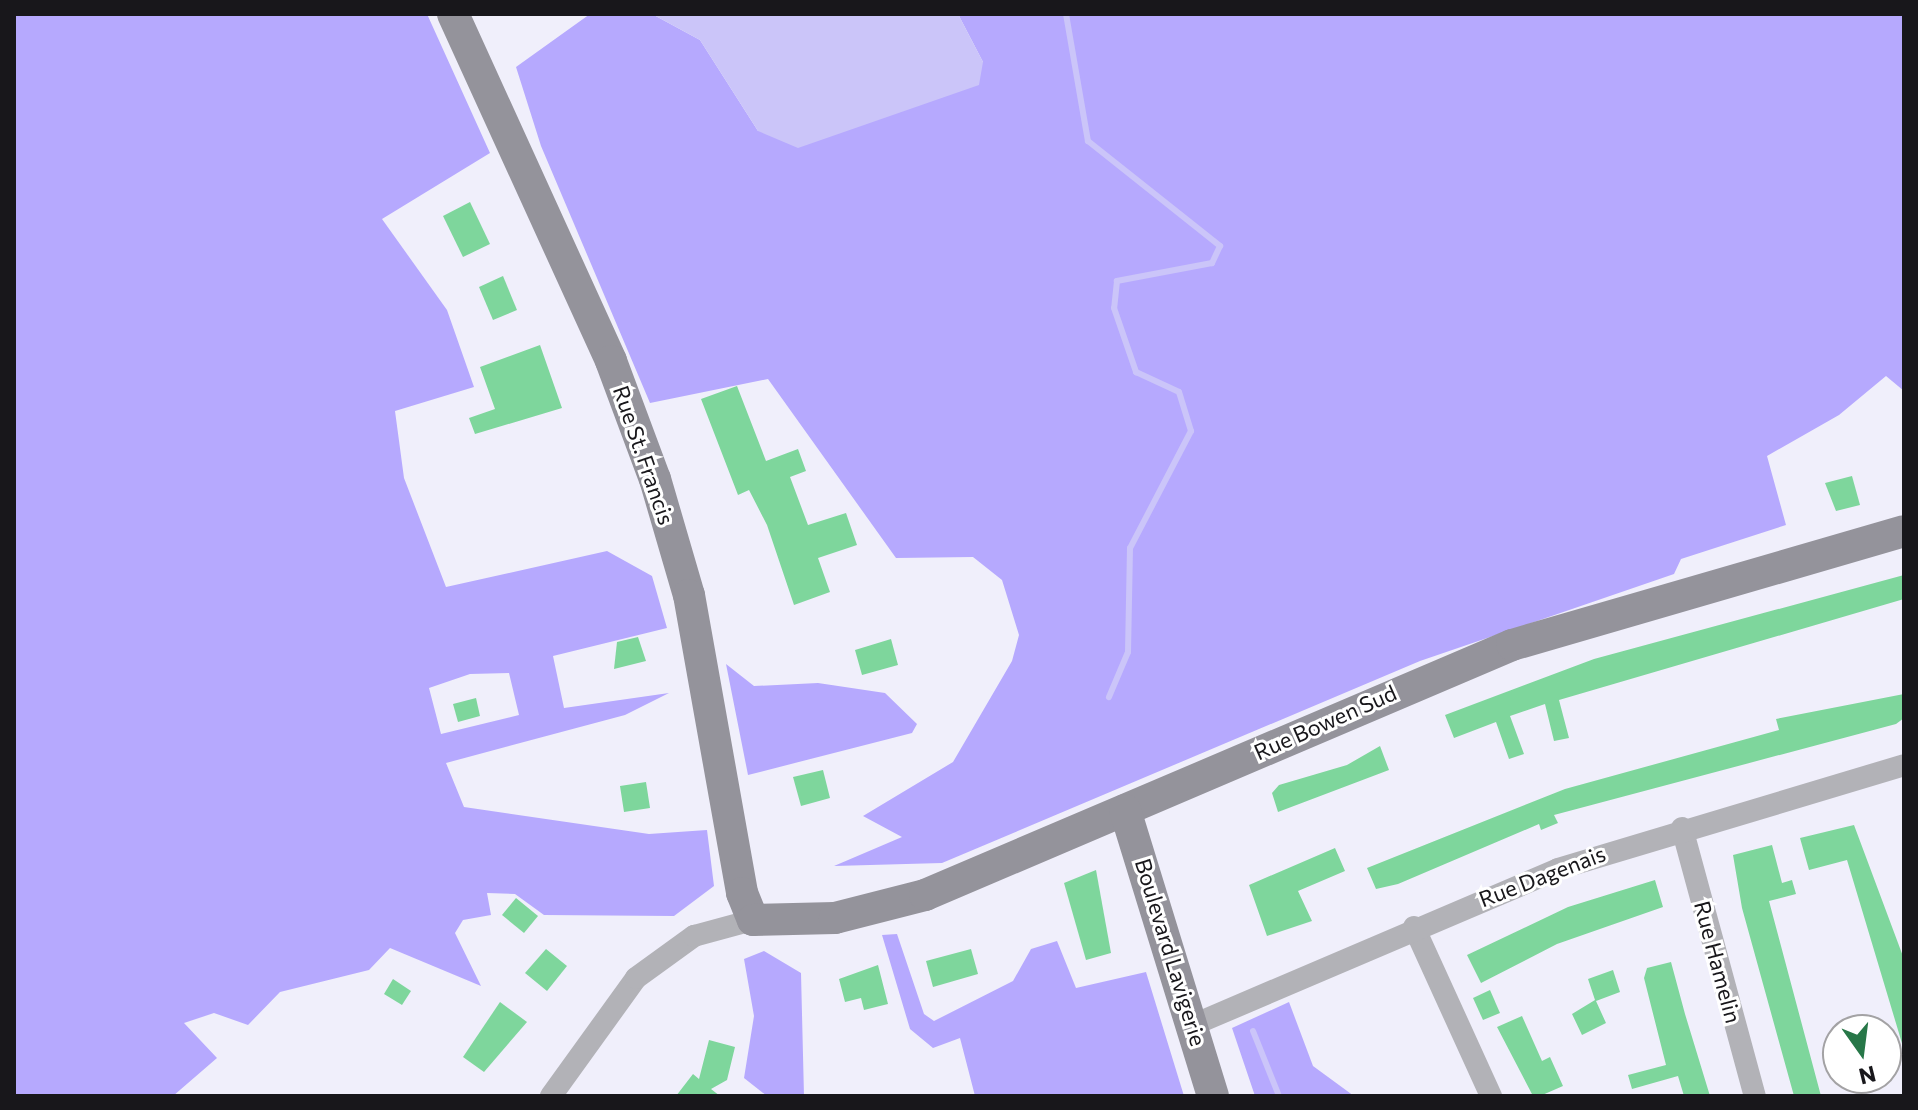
<!DOCTYPE html>
<html>
<head>
<meta charset="utf-8">
<style>
	body { margin:0 }
	#map { position:relative; width:1918px; height:1110px; overflow:hidden; background:#f0effb; font-family:Commissioner,sans-serif }
	div>[style] { position:absolute }
	[style*='--x'] { left:calc(var(--x)*1px); top:calc(var(--y)*1px); width:calc(var(--w)*1px); rotate:calc(var(--a)*1deg) }
	.forest>* { inset:0; background:#b6a9fe }
	.water>* { inset:0; background:#cbc5f9 }
	.stream>* { height:6px; margin:-3px; padding:0 3px; transform-origin:3px; border-radius:3px; background:#cbc5f9 }
	.building>* { inset:0; background:#7ed69c }
	.street>* { height:22px; margin:-11px; padding:0 11px; transform-origin:11px; border-radius:11px; background:#b2b2b7 }
	.secondary>* { height:32px; margin:-16px; padding:0 16px; transform-origin:16px; border-radius:16px; background:#94939b }
	span { translate:-50% -50%; white-space:nowrap; text-align:center; line-height:1.15; -webkit-text-stroke:6px #fff; paint-order:stroke }
	.street-label { font-size:22px; color:#18171b }
	.frame { position:absolute; inset:0; border:16px solid #18171b; pointer-events:none }
	.north { position:absolute; left:1822px; top:1014px; width:80px; height:80px; box-sizing:border-box; background:#fff; border:2px solid #a3a2a4; border-radius:50%; rotate:166deg; font-size:22px; font-weight:700; line-height:32px; text-align:center; color:#18171b }
	.north::after { content:''; display:block; margin:auto; width:28px; height:36px; background:#277748; clip-path:polygon(50% 0,100% 100%,50% 72%,0 100%) }
</style>
</head>
<body>
<div id="map">
	<div class="forest">
		<div style="clip-path:polygon(evenodd,14px 14px,427px 14px,490px 153px,382px 219px,447px 310px,474px 387px,395px 411px,404px 478px,446px 587px,607px 551px,652px 576px,667px 628px,553px 656px,564px 708px,669px 693px,625px 715px,446px 763px,464px 807px,649px 834px,707px 830px,714px 886px,674px 916px,544px 915px,515px 894px,487px 893px,491px 915px,463px 920px,455px 933px,481px 986px,390px 948px,369px 970px,280px 992px,248px 1025px,214px 1013px,184px 1023px,217px 1058px,173px 1096px,14px 1096px,14px 14px,509px 673px,519px 715px,441px 734px,429px 688px,470px 674px,509px 673px)"></div>
		<div style="clip-path:polygon(590px 14px,652px 14px,700px 40px,758px 131px,983px 62px,958px 14px,1904px 14px,1904px 391px,1886px 376px,1839px 415px,1767px 456px,1786px 525px,1681px 559px,1674px 574px,1420px 661px,942px 863px,834px 866px,902px 837px,863px 816px,953px 762px,1012px 661px,1019px 635px,1002px 580px,973px 557px,896px 558px,768px 379px,650px 403px,541px 146px,516px 67px)"></div>
		<div style="clip-path:polygon(726px 664px,754px 686px,818px 683px,885px 693px,917px 724px,912px 733px,748px 775px)"></div>
		<div style="clip-path:polygon(897px 934px,924px 1014px,934px 1021px,1013px 981px,1031px 949px,1057px 941px,1076px 988px,1146px 972px,1184px 1096px,975px 1096px,960px 1038px,933px 1048px,910px 1029px,882px 935px)"></div>
		<div style="clip-path:polygon(764px 951px,801px 973px,804px 1096px,767px 1096px,744px 1078px,754px 1016px,744px 959px)"></div>
		<div style="clip-path:polygon(1289px 1002px,1313px 1066px,1354px 1096px,1255px 1096px,1232px 1028px)"></div>
	</div>
	<div class="water">
		<div style="clip-path:polygon(652px 14px,958px 14px,983px 62px,979px 85px,798px 148px,758px 131px,700px 40px)"></div>
	</div>
	<div class="stream">
		<div style="--x:1066;--y:14;--w:129;--a:80.2"></div>
		<div style="--x:1088;--y:141;--w:169;--a:38.5"></div>
		<div style="--x:1220;--y:246;--w:19;--a:115"></div>
		<div style="--x:1212;--y:263;--w:97;--a:169.3"></div>
		<div style="--x:1117;--y:281;--w:27;--a:96"></div>
		<div style="--x:1114;--y:308;--w:68;--a:71"></div>
		<div style="--x:1136;--y:372;--w:47;--a:24.9"></div>
		<div style="--x:1179;--y:392;--w:41;--a:72.9"></div>
		<div style="--x:1191;--y:431;--w:132;--a:117.5"></div>
		<div style="--x:1130;--y:548;--w:104;--a:91.1"></div>
		<div style="--x:1128;--y:652;--w:49;--a:112.9"></div>
		<div style="--x:1253;--y:1031;--w:70;--a:68.2"></div>
	</div>
	<div class="building">
		<div style="clip-path:polygon(470px 202px,490px 244px,463px 257px,443px 216px)"></div>
		<div style="clip-path:polygon(503px 276px,517px 310px,493px 320px,479px 287px)"></div>
		<div style="clip-path:polygon(540px 345px,562px 408px,475px 434px,469px 418px,495px 409px,480px 367px)"></div>
		<div style="clip-path:polygon(737px 386px,766px 461px,798px 449px,806px 471px,790px 477px,808px 525px,846px 513px,857px 545px,818px 558px,830px 592px,794px 605px,767px 525px,749px 490px,738px 495px,701px 399px)"></div>
		<div style="clip-path:polygon(1852px 476px,1860px 505px,1836px 511px,1825px 483px)"></div>
		<div style="clip-path:polygon(1904px 575px,1904px 599px,1559px 700px,1569px 738px,1554px 741px,1545px 704px,1510px 716px,1524px 754px,1509px 759px,1496px 722px,1454px 738px,1445px 715px,1594px 659px)"></div>
		<div style="clip-path:polygon(638px 637px,646px 661px,614px 669px,617px 642px)"></div>
		<div style="clip-path:polygon(891px 639px,898px 665px,862px 675px,855px 650px)"></div>
		<div style="clip-path:polygon(1904px 694px,1904px 718px,1896px 724px,1554px 815px,1558px 823px,1541px 830px,1539px 824px,1398px 884px,1376px 889px,1367px 868px,1565px 789px,1779px 730px,1776px 719px)"></div>
		<div style="clip-path:polygon(476px 698px,480px 716px,458px 722px,453px 704px)"></div>
		<div style="clip-path:polygon(1380px 746px,1389px 770px,1278px 812px,1272px 793px,1279px 785px,1347px 765px)"></div>
		<div style="clip-path:polygon(823px 770px,830px 798px,801px 806px,793px 777px)"></div>
		<div style="clip-path:polygon(646px 782px,650px 808px,624px 812px,620px 786px)"></div>
		<div style="clip-path:polygon(1854px 825px,1904px 959px,1904px 1050px,1847px 860px,1809px 870px,1800px 838px)"></div>
		<div style="clip-path:polygon(1772px 845px,1782px 883px,1792px 880px,1796px 894px,1769px 901px,1821px 1096px,1794px 1096px,1742px 908px,1733px 855px)"></div>
		<div style="clip-path:polygon(1335px 848px,1345px 871px,1298px 891px,1312px 921px,1267px 936px,1249px 885px)"></div>
		<div style="clip-path:polygon(1096px 870px,1111px 953px,1086px 960px,1064px 883px)"></div>
		<div style="clip-path:polygon(1655px 880px,1663px 907px,1557px 944px,1481px 983px,1467px 955px,1568px 907px)"></div>
		<div style="clip-path:polygon(516px 898px,538px 916px,524px 933px,502px 915px)"></div>
		<div style="clip-path:polygon(546px 949px,567px 966px,547px 991px,525px 973px)"></div>
		<div style="clip-path:polygon(971px 949px,978px 974px,933px 987px,926px 961px)"></div>
		<div style="clip-path:polygon(1671px 962px,1685px 1014px,1710px 1096px,1684px 1096px,1678px 1076px,1632px 1089px,1628px 1075px,1666px 1065px,1644px 978px,1647px 968px)"></div>
		<div style="clip-path:polygon(878px 965px,888px 1004px,864px 1010px,861px 998px,845px 1002px,839px 979px)"></div>
		<div style="clip-path:polygon(1613px 970px,1620px 992px,1596px 1001px,1606px 1023px,1582px 1035px,1572px 1014px,1595px 1000px,1588px 979px)"></div>
		<div style="clip-path:polygon(393px 979px,411px 991px,402px 1005px,384px 994px)"></div>
		<div style="clip-path:polygon(1490px 990px,1500px 1013px,1483px 1020px,1473px 998px)"></div>
		<div style="clip-path:polygon(500px 1002px,527px 1022px,484px 1072px,463px 1057px)"></div>
		<div style="clip-path:polygon(1522px 1016px,1542px 1061px,1550px 1057px,1563px 1086px,1540px 1096px,1533px 1096px,1497px 1027px)"></div>
		<div style="clip-path:polygon(709px 1040px,735px 1047px,727px 1080px,711px 1089px,720px 1096px,676px 1096px,693px 1074px,699px 1079px)"></div>
	</div>
	<div class="street">
		<div style="--x:1682;--y:828;--w:278;--a:74.8"></div>
		<div style="--x:1414;--y:927;--w:186;--a:65.5"></div>
		<div style="--x:1193;--y:1025;--w:397;--a:-23.1"></div>
		<div style="--x:1558;--y:869;--w:361;--a:-16.7"></div>
		<div style="--x:551;--y:1096;--w:145;--a:-54.2"></div>
		<div style="--x:636;--y:978;--w:72;--a:-35.9"></div>
		<div style="--x:694;--y:936;--w:61;--a:-15.2"></div>
	</div>
	<div class="secondary">
		<div style="--x:453;--y:14;--w:381;--a:65.5"></div>
		<div style="--x:611;--y:361;--w:126;--a:69.6"></div>
		<div style="--x:655;--y:479;--w:121;--a:73.7"></div>
		<div style="--x:689;--y:595;--w:303;--a:79.9"></div>
		<div style="--x:742;--y:893;--w:29;--a:68"></div>
		<div style="--x:753;--y:920;--w:82;--a:-1.4"></div>
		<div style="--x:835;--y:918;--w:93;--a:-14.3"></div>
		<div style="--x:925;--y:895;--w:638;--a:-23.07"></div>
		<div style="--x:1512;--y:645;--w:408;--a:-16.2"></div>
		<div style="--x:1125;--y:810;--w:299;--a:72.9"></div>
	</div>
	<div class="street-label">
		<span style="left:644px;top:455px;rotate:71deg">Rue St. Francis</span>
		<span style="left:1325px;top:722px;rotate:-24deg">Rue Bowen Sud</span>
		<span style="left:1542px;top:876px;rotate:-21deg">Rue Dagenais</span>
		<span style="left:1171px;top:952px;rotate:73deg">Boulevard Lavigerie</span>
		<span style="left:1718px;top:962px;rotate:75deg">Rue Hamelin</span>
	</div>
	<div class="frame"></div>
	<div class="north">N</div>
</div>
</body>
</html>
